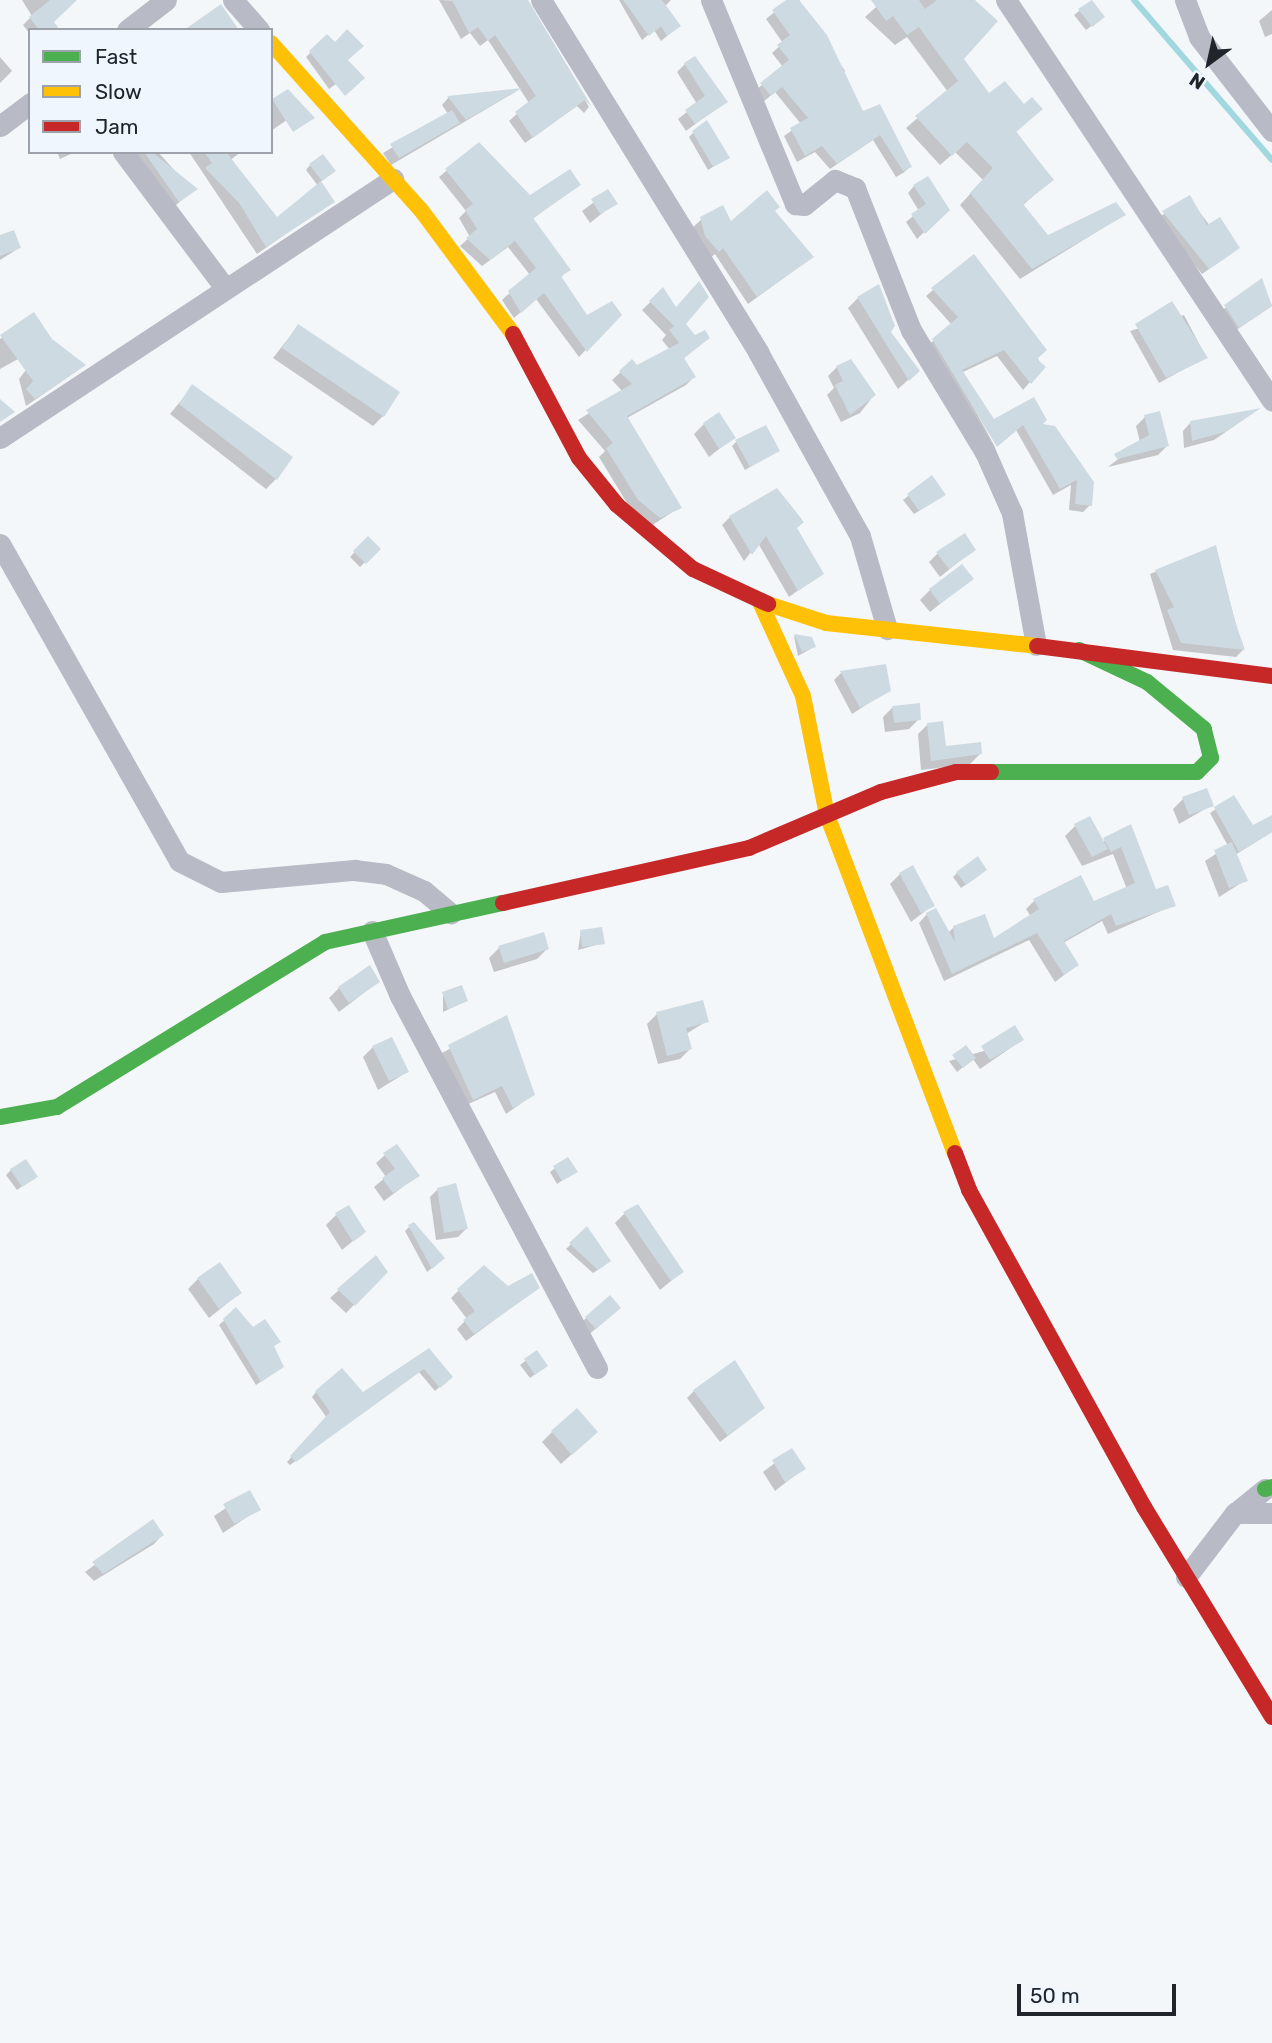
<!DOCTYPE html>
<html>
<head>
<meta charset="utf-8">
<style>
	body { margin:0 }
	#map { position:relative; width:1272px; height:2043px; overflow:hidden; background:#f4f7fa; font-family:Rubik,sans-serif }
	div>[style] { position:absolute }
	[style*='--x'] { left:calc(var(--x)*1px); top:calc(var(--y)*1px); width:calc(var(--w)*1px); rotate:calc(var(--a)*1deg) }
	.shadow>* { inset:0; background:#0003 }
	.stream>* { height:6px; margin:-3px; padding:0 3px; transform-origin:3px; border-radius:3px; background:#a1d8df }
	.building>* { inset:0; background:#cedae2 }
	.street>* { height:21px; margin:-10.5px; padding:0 10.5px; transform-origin:10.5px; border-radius:10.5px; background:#b8bac5 }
	.fast>* { height:16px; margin:-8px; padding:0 8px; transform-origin:8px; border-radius:8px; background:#4caf50 }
	.slow>* { height:16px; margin:-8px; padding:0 8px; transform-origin:8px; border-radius:8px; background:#ffc107 }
	.jam>* { height:16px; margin:-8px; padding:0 8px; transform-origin:8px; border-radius:8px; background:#c62828 }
	span { translate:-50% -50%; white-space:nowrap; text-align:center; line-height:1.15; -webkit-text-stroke:5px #f0f6fe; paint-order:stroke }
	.legend { position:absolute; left:28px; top:28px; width:245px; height:126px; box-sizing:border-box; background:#f0f6fe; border:2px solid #9da2aa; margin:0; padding:9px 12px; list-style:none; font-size:21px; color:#20252c }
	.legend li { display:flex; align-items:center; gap:14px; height:35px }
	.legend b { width:35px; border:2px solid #9da2aa }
	.north { position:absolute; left:1174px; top:28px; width:70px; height:70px; -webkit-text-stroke:5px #f0f6fe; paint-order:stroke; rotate:213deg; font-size:19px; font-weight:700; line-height:28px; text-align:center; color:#20252c }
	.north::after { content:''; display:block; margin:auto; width:24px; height:32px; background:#20252c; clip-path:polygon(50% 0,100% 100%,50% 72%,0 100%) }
	.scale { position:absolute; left:1017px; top:1984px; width:159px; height:32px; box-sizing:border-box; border:4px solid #20252c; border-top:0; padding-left:9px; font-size:21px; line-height:24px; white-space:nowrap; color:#20252c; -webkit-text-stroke:5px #f0f6fe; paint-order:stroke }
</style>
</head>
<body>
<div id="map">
	<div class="shadow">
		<div style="clip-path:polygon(22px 0,75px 0,45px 30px,30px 34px,23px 25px,32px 16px)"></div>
		<div style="clip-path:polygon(439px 0,528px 3px,589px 107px,584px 113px,577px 106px,525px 143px,509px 121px,529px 103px,488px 40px,480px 46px,470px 33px,461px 39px)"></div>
		<div style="clip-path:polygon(619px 0,671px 0,665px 6px,679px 26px,661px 41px,654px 30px,642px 40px)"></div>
		<div style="clip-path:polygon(789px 0,799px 0,845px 71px,841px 75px,862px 113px,910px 167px,903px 173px,896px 177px,873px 140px,830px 169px,815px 152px,797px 162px,784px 136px,801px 124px,775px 92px,763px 102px,755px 91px,783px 67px,772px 53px,783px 43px,766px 19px)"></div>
		<div style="clip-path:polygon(884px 0,972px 0,961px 59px,1052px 179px,1022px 206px,1047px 237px,1124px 215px,1020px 279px,960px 205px,983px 180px,955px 152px,940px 165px,906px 128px,948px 92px,907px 37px,895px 45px,865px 17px)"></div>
		<div style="clip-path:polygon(1091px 2px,1098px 21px,1086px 30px,1074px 15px)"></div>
		<div style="clip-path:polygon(1272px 10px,1272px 34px,1265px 37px,1259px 21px)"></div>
		<div style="clip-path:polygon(327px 36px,350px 74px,329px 89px,306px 57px)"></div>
		<div style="clip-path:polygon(0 57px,12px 71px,0 83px)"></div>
		<div style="clip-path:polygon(685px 64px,726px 101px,686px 131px,678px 119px,697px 104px,677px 72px)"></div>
		<div style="clip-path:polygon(288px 91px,294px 115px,271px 131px,271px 102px)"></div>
		<div style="clip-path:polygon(517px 91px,391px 165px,383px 153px,448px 114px,442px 105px,448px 98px)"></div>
		<div style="clip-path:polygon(693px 133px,727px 158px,708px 170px,689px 137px)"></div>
		<div style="clip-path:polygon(478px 144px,529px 198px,579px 185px,531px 220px,568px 270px,560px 278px,587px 317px,619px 315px,579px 357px,536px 299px,514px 318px,502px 300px,530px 275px,508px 247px,482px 266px,460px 246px,470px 237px,459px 218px,466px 211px,439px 177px)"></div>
		<div style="clip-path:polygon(57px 152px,75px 152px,60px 159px)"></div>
		<div style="clip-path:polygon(128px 152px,158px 152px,193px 191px,170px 210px)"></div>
		<div style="clip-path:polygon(189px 152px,241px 152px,229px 161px,277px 219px,318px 186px,306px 170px,310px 165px,329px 175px,320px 182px,333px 201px,257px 254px)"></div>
		<div style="clip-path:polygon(914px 186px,948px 209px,917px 239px,906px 222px,919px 211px,908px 193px)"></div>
		<div style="clip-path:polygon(608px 192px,615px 203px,590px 223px,582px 211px)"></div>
		<div style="clip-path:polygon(1189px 198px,1231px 254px,1202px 274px,1156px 219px)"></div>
		<div style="clip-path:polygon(773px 212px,812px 257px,748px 304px,715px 254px,710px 258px,698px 244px,693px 227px,702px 219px,731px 224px)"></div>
		<div style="clip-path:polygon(0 237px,19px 248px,0 260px)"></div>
		<div style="clip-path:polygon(973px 256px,1043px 367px,1023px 390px,997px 356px,961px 373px,994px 422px,1054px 427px,1090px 505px,1083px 512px,1069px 510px,1071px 485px,1053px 495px,1016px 430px,998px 445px,968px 397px,995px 447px,990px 452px,926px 347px,952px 325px,926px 296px)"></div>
		<div style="clip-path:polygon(1261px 281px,1272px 306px,1229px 335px,1216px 315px)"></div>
		<div style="clip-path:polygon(663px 290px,694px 337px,708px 338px,683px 359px,694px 377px,686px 385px,627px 418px,680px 507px,651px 526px,630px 508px,599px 457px,605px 451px,578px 420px,623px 392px,612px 380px,632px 362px,637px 368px,670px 350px,662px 340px,666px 335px,642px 310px)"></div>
		<div style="clip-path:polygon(858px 298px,918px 371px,898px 389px,848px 308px)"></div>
		<div style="clip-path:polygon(34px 315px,51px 340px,84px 366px,26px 406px,19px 379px,47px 343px,0 369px,0 339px)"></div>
		<div style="clip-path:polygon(1184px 315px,1206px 357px,1159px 383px,1130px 331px)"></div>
		<div style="clip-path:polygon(298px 326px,383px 416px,373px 426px,273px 358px)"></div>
		<div style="clip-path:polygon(837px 367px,874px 395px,860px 413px,841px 422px,827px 395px,834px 388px,828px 376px)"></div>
		<div style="clip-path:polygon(193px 386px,276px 479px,266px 489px,170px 414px)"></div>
		<div style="clip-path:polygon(1256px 411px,1214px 440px,1184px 448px,1183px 431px,1191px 422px)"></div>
		<div style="clip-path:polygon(1145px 417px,1167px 446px,1158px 455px,1108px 467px,1140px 442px,1136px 426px)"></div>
		<div style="clip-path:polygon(704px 424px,733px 438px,709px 457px,694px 434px)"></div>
		<div style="clip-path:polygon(736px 442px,778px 451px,745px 470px,732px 446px)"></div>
		<div style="clip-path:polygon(932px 478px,944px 495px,914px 514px,903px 500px)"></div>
		<div style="clip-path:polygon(730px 517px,795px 528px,822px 573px,789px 597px,758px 543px,744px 561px,722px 525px)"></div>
		<div style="clip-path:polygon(368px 538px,379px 549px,360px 567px,350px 557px)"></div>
		<div style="clip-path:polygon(1215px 548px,1243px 650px,1236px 657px,1173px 650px,1150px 574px)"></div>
		<div style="clip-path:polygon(974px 549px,940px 577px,929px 562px,937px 554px)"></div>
		<div style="clip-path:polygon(971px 579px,930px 612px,920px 600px,930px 590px)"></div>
		<div style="clip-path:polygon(794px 636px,810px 638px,814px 647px,798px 656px)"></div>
		<div style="clip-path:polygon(841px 673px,889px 690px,852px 714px,834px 680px)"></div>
		<div style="clip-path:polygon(893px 707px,919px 719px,909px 729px,885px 732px,883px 717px)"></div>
		<div style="clip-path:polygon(928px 724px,944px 748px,980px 754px,970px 764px,921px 770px,918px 734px)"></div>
		<div style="clip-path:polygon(1234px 797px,1253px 827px,1272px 817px,1272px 832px,1235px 855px,1246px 880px,1219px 897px,1205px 861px,1228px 846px,1210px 813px)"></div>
		<div style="clip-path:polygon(1183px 799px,1212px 805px,1179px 824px,1173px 809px)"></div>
		<div style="clip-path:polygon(1075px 826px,1102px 842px,1130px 826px,1155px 891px,1174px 905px,1108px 934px,1102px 921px,1063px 943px,1077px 965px,1055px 982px,1029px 940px,944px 981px,919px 923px,927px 914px,948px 933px,954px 927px,993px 941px,1031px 917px,1026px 909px,1034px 901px,1093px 904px,1127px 889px,1113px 854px,1082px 866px,1065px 836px)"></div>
		<div style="clip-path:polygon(957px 873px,981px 874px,961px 888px,953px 877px)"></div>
		<div style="clip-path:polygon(900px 874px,933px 905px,911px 922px,890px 884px)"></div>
		<div style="clip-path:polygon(581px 931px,603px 943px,578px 950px)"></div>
		<div style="clip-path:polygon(499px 948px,547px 949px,537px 959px,494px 972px,489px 958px)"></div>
		<div style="clip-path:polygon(378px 982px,339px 1012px,329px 998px,339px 988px)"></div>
		<div style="clip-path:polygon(443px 993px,466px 1001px,443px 1012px)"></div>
		<div style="clip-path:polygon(657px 1014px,707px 1021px,686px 1034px,690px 1049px,680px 1059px,658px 1064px,647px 1024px)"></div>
		<div style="clip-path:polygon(506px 1017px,533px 1095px,506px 1114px,495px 1092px,466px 1105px,442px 1053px)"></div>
		<div style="clip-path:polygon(1022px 1040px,980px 1069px,973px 1059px,957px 1072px,949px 1061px)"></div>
		<div style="clip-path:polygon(373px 1047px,407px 1072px,378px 1090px,363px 1057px)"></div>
		<div style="clip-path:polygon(385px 1155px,417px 1176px,384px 1201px,374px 1187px,386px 1177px,376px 1163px)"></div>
		<div style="clip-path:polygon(568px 1159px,575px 1172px,557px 1184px,550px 1172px)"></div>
		<div style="clip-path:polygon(11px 1170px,35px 1177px,17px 1190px,6px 1175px)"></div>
		<div style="clip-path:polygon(438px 1189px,466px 1229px,458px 1237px,436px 1240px,430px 1197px)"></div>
		<div style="clip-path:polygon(625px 1213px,682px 1272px,660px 1290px,615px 1223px)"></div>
		<div style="clip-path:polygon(336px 1215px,364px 1232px,342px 1250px,326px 1225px)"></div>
		<div style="clip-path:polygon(409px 1227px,438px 1263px,427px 1272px,405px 1231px)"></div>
		<div style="clip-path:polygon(587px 1229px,605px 1265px,593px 1273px,566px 1249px)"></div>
		<div style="clip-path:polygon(376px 1257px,386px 1272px,346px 1313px,330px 1298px)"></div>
		<div style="clip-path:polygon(198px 1279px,240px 1293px,209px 1318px,188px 1289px)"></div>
		<div style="clip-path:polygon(508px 1288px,538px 1288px,466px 1341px,457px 1329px,467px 1319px,451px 1298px,459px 1290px)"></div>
		<div style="clip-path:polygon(236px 1310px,273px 1347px,282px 1367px,256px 1385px,219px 1325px)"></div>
		<div style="clip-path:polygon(609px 1317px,585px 1338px,576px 1328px,586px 1318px)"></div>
		<div style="clip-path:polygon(428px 1351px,446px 1381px,435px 1391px,419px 1372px,290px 1465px,287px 1462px,327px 1418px,312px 1397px,316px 1392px,363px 1394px)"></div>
		<div style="clip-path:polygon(537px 1352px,546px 1366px,530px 1378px,520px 1365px)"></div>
		<div style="clip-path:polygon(694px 1391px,755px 1415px,720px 1442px,687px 1398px)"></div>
		<div style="clip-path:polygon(552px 1432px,585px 1442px,561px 1464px,542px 1442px)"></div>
		<div style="clip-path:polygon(792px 1450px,803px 1469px,775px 1491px,763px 1472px)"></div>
		<div style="clip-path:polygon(250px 1492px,259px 1509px,223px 1533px,214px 1516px)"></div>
		<div style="clip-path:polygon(153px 1522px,162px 1535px,154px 1544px,94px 1581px,85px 1572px)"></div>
	</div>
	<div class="stream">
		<div style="--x:1134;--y:0;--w:211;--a:49.2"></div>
	</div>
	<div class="building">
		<div style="clip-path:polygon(50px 0,77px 0,54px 22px,60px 30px,39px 30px,29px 17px)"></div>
		<div style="clip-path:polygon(452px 0,528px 0,592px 107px,585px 100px,533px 138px,515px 112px,536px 96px,495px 35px,488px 41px,478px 27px,469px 33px)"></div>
		<div style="clip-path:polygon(623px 0,662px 0,681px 26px,667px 36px,661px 26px,649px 36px)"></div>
		<div style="clip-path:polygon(786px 0,799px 0,827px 35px,863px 111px,880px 104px,912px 167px,903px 171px,880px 135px,837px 164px,822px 146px,805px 156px,790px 128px,808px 118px,782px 87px,771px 96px,760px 83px,789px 60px,777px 45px,790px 35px,772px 10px)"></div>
		<div style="clip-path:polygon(871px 0,919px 0,925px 9px,937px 0,975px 0,998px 21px,964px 59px,989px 93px,1005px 81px,1024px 104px,1032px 97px,1043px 109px,1016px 132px,1054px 180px,1023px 204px,1048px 235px,1116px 202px,1126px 215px,1032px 269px,970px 193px,993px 168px,967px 142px,952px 156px,915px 116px,958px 81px,919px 27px,907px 35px,893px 16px,886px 21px)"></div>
		<div style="clip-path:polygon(1092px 0,1105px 17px,1092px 27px,1078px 9px)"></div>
		<div style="clip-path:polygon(221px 4px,239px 30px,184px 30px)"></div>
		<div style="clip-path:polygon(347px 29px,364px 46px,348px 60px,365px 78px,345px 96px,309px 51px,327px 34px,335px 42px)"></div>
		<div style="clip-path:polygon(695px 56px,728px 102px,695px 124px,685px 110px,705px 96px,684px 63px)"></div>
		<div style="clip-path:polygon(522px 88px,466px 120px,447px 96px)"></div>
		<div style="clip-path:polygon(288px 89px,315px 118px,293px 132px,272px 99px)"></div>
		<div style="clip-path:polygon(452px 110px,460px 123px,399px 158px,390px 144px)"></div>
		<div style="clip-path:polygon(707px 120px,730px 158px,713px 167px,692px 131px)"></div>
		<div style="clip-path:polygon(479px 142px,530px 195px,570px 169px,581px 185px,533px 218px,571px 270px,561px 276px,587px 315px,612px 301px,622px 315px,587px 352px,544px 293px,521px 313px,508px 291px,536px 268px,515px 241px,490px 260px,466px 238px,477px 229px,465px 210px,473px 204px,445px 169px)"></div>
		<div style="clip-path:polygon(144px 152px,152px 152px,198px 189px,179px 202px)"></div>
		<div style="clip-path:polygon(204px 152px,226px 152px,277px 217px,321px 181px,335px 202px,266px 247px,239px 203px,205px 168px,212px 163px)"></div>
		<div style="clip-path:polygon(323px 154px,336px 171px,322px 181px,309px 164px)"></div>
		<div style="clip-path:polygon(928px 176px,950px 210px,925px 234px,911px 214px,926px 204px,913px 185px)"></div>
		<div style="clip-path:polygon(608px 189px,618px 204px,600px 214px,591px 199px)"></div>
		<div style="clip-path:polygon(767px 190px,780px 207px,775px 211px,814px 257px,757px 297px,723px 248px,719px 252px,705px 236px,700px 217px,723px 205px,731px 221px)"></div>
		<div style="clip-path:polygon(1190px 195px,1207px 225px,1220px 217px,1240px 248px,1209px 269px,1162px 211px)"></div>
		<div style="clip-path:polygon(14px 230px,21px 248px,0 256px,0 235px)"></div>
		<div style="clip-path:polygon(974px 254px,1047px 350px,1037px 359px,1046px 367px,1031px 384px,1004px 350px,962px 370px,994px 419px,1034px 397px,1047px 420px,1043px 424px,1055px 426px,1094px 482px,1092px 506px,1075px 504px,1077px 480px,1060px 489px,1023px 425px,997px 447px,932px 339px,958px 317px,931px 288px)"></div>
		<div style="clip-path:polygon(1262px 278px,1272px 306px,1239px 328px,1224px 305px)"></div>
		<div style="clip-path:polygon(699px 281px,709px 297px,686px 324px,695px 335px,705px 330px,710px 338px,684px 358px,696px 377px,627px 416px,682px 508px,660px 518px,638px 500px,606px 448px,613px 443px,586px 410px,632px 384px,619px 371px,632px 359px,637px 365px,679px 343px,669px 330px,674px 326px,649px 301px,663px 287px,676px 307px)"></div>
		<div style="clip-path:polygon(879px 284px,895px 326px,891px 332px,920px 371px,909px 381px,857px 297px)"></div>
		<div style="clip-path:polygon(1172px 301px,1208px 358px,1166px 378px,1135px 324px)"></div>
		<div style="clip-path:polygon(34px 312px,52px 339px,86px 365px,35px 399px,26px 389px,33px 381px,0 335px)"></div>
		<div style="clip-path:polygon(298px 324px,400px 392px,384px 417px,282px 348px)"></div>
		<div style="clip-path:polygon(851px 359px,876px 395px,850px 415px,835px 385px,843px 381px,836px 366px)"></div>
		<div style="clip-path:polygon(192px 384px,293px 457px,277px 480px,179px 404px)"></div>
		<div style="clip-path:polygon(0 399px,15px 412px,0 422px)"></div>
		<div style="clip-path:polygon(1261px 408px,1225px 432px,1192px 441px,1190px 421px)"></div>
		<div style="clip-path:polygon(1160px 411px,1169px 446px,1117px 459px,1114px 454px,1149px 435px,1144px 415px)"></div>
		<div style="clip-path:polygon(719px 412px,736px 438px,719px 449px,703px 423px)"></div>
		<div style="clip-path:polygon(766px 425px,780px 451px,750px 467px,735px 440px)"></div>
		<div style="clip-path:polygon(932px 475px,946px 495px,919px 511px,907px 494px)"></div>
		<div style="clip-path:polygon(777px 488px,804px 522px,797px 528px,824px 574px,798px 591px,766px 536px,752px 555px,729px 516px)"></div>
		<div style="clip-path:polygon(965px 533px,976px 550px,949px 569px,936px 552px)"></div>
		<div style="clip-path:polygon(368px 536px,381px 549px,366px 564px,353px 551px)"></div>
		<div style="clip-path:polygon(1216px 545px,1235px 621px,1245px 650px,1181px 643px,1167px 610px,1174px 607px,1155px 570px)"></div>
		<div style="clip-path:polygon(962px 564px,974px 579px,940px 604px,929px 589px)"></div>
		<div style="clip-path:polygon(794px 634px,812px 637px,816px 647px,802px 652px)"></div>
		<div style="clip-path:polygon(886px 664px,891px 691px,860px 708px,840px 671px)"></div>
		<div style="clip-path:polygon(920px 703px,921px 720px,894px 723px,892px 706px)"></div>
		<div style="clip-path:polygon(943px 721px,946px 746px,981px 742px,982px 754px,931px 761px,927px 723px)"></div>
		<div style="clip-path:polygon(1207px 788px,1214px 806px,1189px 815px,1182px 797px)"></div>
		<div style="clip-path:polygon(1234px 795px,1253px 825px,1272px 815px,1272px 832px,1239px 852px,1214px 807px)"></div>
		<div style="clip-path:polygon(1090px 816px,1108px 849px,1092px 857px,1074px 824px)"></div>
		<div style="clip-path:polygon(1131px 824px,1156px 889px,1168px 885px,1176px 906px,1116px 926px,1111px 914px,1064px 941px,1079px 965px,1064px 975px,1037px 933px,952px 974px,926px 913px,936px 908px,955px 942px,953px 926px,985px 914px,994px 938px,1039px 909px,1033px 899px,1081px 875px,1094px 901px,1135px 883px,1121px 847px,1111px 852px,1103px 838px)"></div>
		<div style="clip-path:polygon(1232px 842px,1248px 881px,1229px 888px,1214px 850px)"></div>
		<div style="clip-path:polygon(978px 856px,987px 870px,966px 885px,956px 872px)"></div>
		<div style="clip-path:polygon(913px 865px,935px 906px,921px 913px,899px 873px)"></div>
		<div style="clip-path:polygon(602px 927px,605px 944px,582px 947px,580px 930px)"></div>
		<div style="clip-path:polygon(544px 932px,549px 949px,504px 963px,498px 946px)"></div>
		<div style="clip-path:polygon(370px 965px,380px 982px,349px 1003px,338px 987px)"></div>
		<div style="clip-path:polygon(462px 985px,468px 1001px,448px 1009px,442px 992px)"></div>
		<div style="clip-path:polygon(703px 1000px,709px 1022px,686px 1028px,692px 1049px,667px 1056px,656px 1012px)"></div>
		<div style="clip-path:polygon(507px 1015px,535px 1095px,513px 1108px,502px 1086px,473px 1100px,448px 1045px)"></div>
		<div style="clip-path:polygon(1015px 1025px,1024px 1040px,990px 1060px,981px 1046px)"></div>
		<div style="clip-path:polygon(392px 1037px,409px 1072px,389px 1081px,372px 1046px)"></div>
		<div style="clip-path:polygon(966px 1045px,976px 1058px,963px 1068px,952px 1055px)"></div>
		<div style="clip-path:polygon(397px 1144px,420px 1176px,393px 1193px,382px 1178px,395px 1169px,383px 1153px)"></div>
		<div style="clip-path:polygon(568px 1157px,578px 1172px,562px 1181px,553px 1166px)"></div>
		<div style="clip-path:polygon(26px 1159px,38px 1177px,22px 1187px,10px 1169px)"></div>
		<div style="clip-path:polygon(456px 1183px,468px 1229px,444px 1233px,437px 1188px)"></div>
		<div style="clip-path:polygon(638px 1204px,684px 1272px,671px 1281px,623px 1212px)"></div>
		<div style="clip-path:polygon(349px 1205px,366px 1232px,353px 1242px,335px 1213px)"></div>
		<div style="clip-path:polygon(414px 1222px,445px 1258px,432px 1269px,408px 1225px)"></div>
		<div style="clip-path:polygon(587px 1226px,611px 1261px,598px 1270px,569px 1243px)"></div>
		<div style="clip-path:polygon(376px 1255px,388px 1272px,355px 1306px,337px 1289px)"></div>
		<div style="clip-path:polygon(220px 1262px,242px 1293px,219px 1309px,197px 1278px)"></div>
		<div style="clip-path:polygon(484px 1265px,508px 1286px,532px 1273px,540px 1288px,474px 1334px,463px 1320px,475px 1311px,457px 1289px)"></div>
		<div style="clip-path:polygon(610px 1295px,621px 1308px,596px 1329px,585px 1317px)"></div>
		<div style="clip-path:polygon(236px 1307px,253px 1327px,265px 1319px,281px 1342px,274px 1346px,284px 1367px,261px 1382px,223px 1319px)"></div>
		<div style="clip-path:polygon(429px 1348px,453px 1377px,440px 1388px,424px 1369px,296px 1462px,290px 1456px,330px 1412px,315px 1391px,342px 1368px,363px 1392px)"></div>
		<div style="clip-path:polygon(537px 1350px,548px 1366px,535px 1375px,524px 1359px)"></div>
		<div style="clip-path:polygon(735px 1360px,765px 1408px,728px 1436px,693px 1390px)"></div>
		<div style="clip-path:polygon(577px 1408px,598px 1432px,572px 1455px,551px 1431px)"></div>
		<div style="clip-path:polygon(792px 1448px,806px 1469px,785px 1482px,772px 1460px)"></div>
		<div style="clip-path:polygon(250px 1490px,261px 1510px,234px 1524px,223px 1504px)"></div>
		<div style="clip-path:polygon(153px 1519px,164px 1535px,103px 1574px,92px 1562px)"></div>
	</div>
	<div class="street">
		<div style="--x:233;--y:0;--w:40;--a:49"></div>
		<div style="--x:541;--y:0;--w:414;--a:58.3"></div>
		<div style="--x:758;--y:352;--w:210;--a:61"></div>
		<div style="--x:860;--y:536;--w:97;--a:73.8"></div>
		<div style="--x:711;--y:0;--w:221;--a:67.6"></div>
		<div style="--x:795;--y:204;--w:9;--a:6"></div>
		<div style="--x:804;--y:205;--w:40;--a:-39"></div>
		<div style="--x:835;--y:180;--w:22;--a:22"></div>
		<div style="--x:855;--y:188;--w:153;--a:68.5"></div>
		<div style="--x:911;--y:330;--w:143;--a:58.8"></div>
		<div style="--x:985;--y:452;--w:67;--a:66.1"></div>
		<div style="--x:1012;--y:513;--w:134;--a:79.7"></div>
		<div style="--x:1006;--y:0;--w:481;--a:56.4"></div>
		<div style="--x:1185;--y:0;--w:40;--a:69"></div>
		<div style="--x:1199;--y:37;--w:119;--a:52.2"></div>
		<div style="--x:127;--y:30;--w:49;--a:-37.6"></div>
		<div style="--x:0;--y:126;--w:38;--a:-37"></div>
		<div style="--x:123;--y:152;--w:171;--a:53.1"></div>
		<div style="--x:0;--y:438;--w:471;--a:-33.4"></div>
		<div style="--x:0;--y:544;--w:364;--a:60.5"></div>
		<div style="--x:179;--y:861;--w:47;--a:26.6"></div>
		<div style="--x:221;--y:882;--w:134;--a:-5.2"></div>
		<div style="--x:354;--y:870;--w:32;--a:7"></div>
		<div style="--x:386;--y:874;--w:42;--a:24.1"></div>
		<div style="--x:424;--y:891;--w:35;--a:40"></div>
		<div style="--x:372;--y:931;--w:71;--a:66.7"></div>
		<div style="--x:400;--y:996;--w:421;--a:62.1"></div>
		<div style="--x:1265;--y:1489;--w:38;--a:141"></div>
		<div style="--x:1235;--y:1513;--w:37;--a:0"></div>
		<div style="--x:1186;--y:1577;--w:81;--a:-52.6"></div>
	</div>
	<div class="fast">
		<div style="--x:991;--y:772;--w:206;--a:0"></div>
		<div style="--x:1197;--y:772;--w:20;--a:-45"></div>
		<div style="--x:1211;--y:758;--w:30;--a:-104"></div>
		<div style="--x:1204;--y:729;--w:74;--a:-140.5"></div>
		<div style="--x:1147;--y:682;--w:75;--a:-154.8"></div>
		<div style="--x:0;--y:1117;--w:58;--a:-10"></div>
		<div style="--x:57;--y:1107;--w:315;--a:-31.6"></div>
		<div style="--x:325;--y:942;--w:182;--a:-12.4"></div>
		<div style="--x:1265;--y:1489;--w:7;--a:-16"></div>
	</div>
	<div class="slow">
		<div style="--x:271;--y:43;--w:224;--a:48.1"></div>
		<div style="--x:421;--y:210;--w:154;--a:53.4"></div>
		<div style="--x:760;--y:602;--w:103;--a:65.4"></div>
		<div style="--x:803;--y:696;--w:121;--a:78.6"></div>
		<div style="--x:827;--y:815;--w:361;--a:69.3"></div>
		<div style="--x:768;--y:604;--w:61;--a:18.1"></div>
		<div style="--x:826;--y:623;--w:212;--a:6.2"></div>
	</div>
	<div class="jam">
		<div style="--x:513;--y:334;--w:140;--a:62"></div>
		<div style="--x:579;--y:458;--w:60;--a:51"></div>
		<div style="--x:617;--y:505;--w:99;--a:40.1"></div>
		<div style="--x:693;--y:569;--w:83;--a:25"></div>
		<div style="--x:1037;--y:646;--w:237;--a:7.3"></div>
		<div style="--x:503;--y:903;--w:252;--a:-12.6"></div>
		<div style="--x:749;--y:848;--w:143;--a:-23"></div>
		<div style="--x:881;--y:792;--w:78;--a:-14.9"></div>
		<div style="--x:956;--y:772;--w:35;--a:0"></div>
		<div style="--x:955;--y:1153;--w:40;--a:69"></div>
		<div style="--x:969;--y:1190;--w:362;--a:61.1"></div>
		<div style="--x:1144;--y:1507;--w:246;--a:58.6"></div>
	</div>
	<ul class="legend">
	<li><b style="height:9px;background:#4caf50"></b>Fast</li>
	<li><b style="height:9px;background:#ffc107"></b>Slow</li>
	<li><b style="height:9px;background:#c62828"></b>Jam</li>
	</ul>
	<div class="north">N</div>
	<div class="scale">50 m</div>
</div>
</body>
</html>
